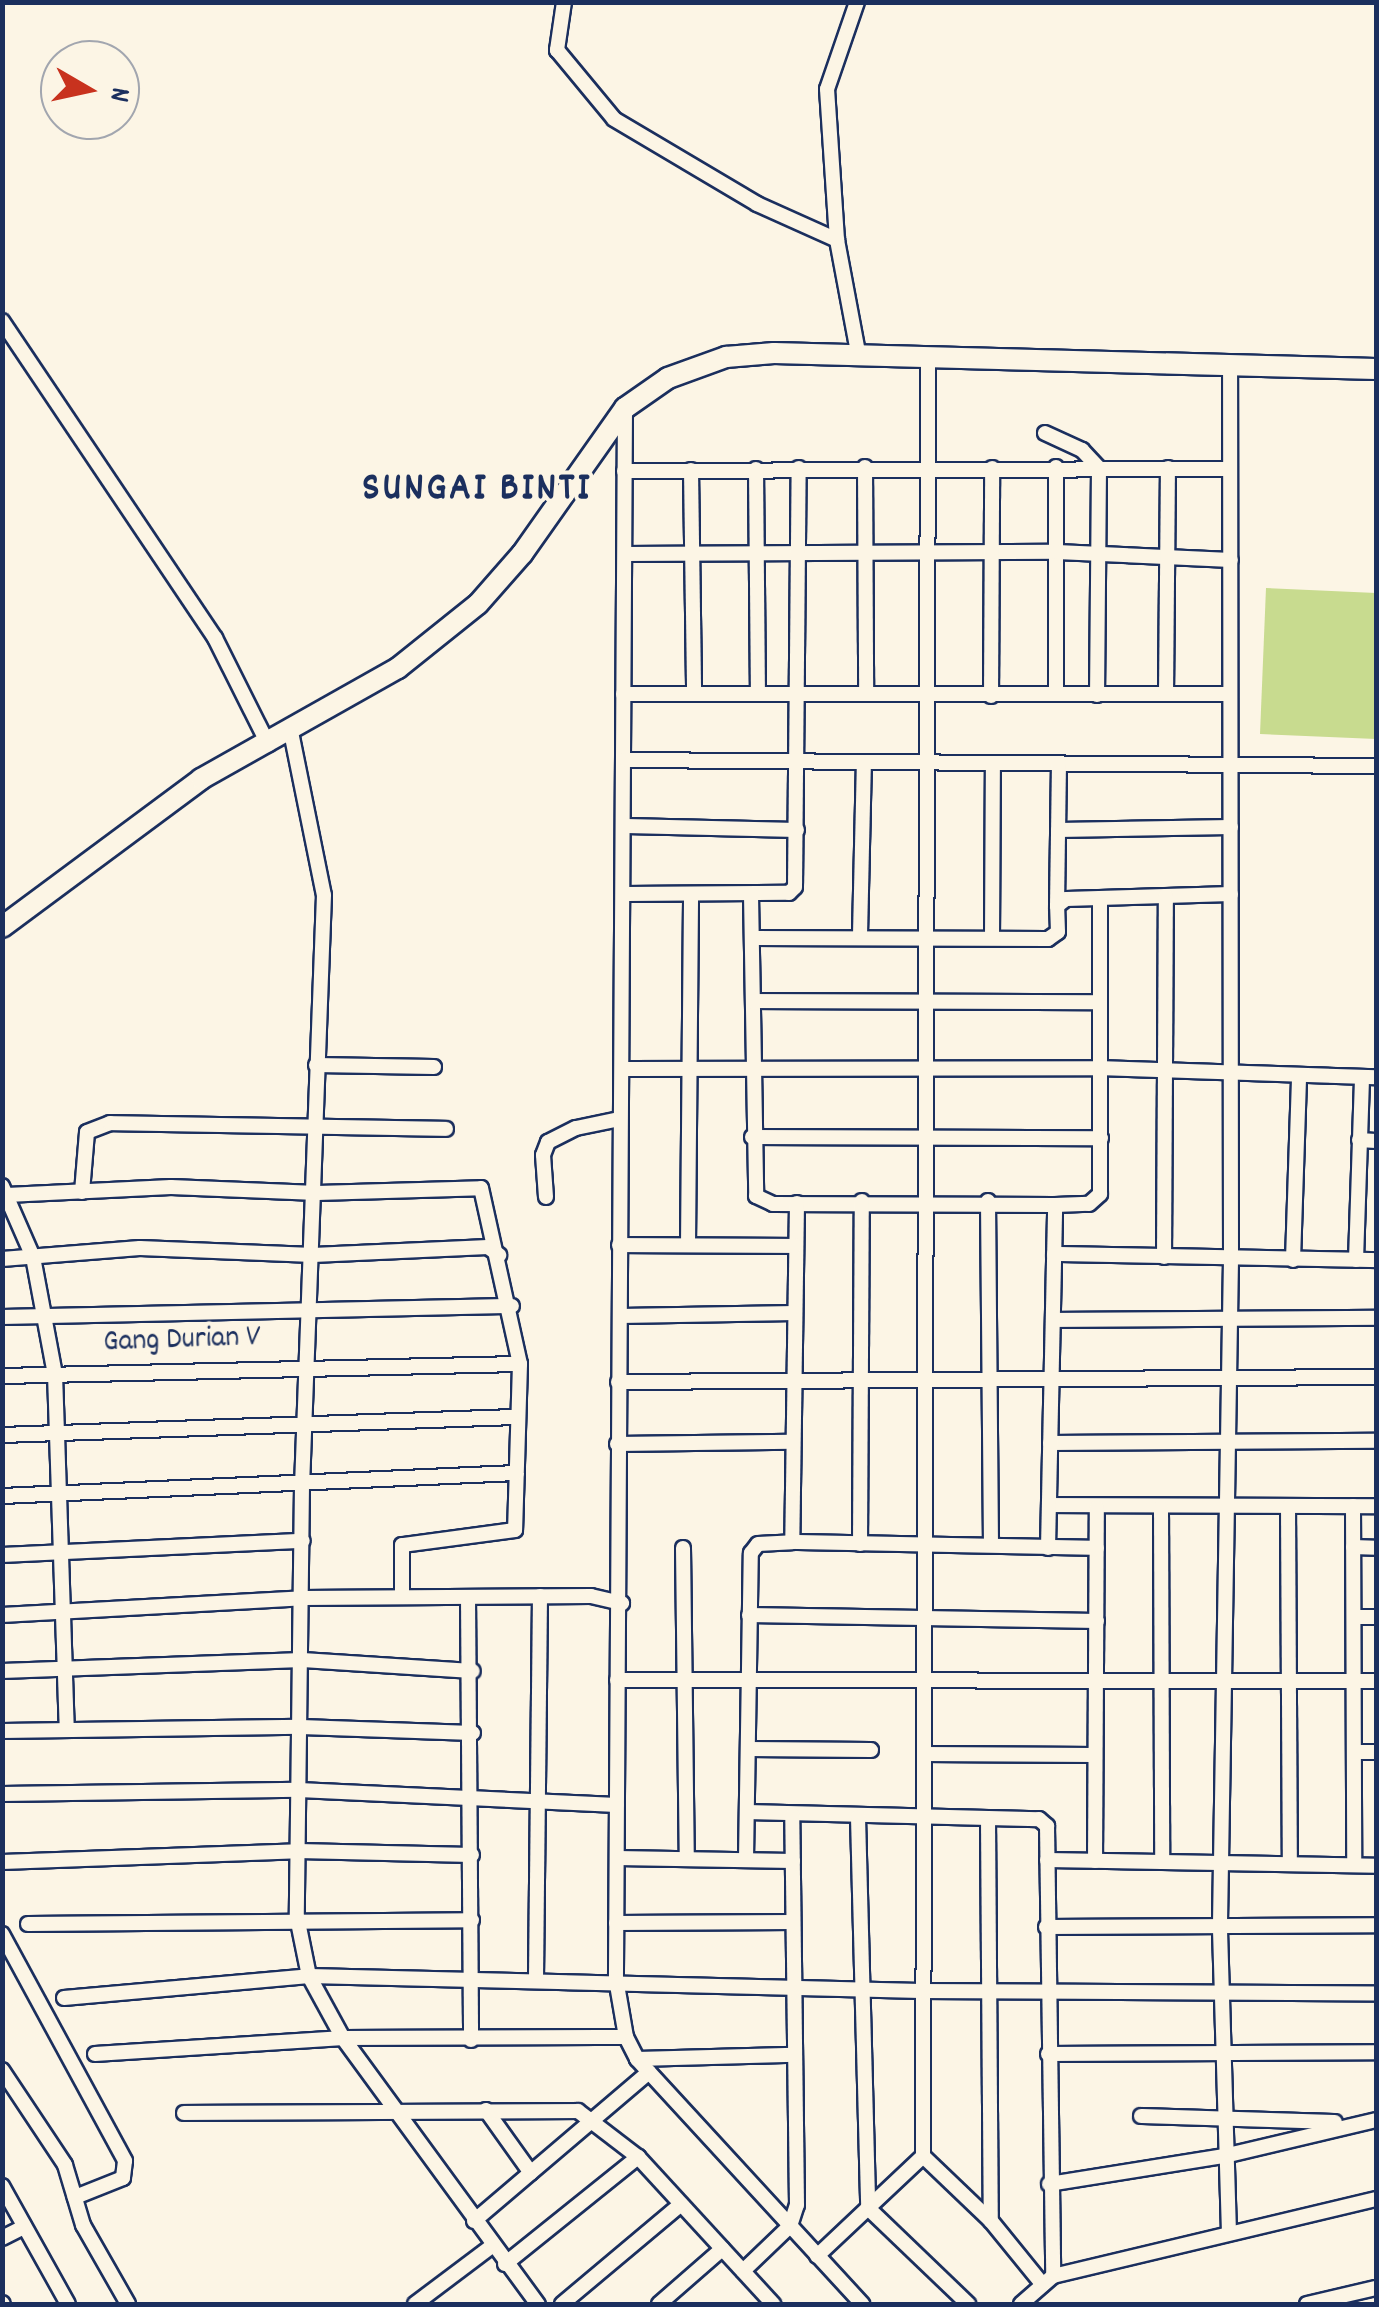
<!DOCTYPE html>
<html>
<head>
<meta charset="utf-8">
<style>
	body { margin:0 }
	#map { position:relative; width:1379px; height:2307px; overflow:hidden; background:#fcf5e5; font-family:Dekko,sans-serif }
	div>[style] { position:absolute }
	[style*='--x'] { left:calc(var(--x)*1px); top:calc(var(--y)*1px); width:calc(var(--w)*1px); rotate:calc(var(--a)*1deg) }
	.green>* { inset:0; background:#c8db8f }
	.roads { filter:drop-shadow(2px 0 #1b2f5e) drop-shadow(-2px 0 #1b2f5e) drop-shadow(0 2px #1b2f5e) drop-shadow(0 -2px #1b2f5e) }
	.street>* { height:14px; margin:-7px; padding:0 7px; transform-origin:7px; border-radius:7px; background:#fcf5e5 }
	.secondary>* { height:20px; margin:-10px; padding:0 10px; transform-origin:10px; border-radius:10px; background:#fcf5e5 }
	span { translate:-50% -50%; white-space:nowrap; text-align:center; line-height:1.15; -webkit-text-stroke:8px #fcf5e5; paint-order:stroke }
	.street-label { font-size:30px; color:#1b2f5e }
	.district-label { font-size:40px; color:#1b2f5e; font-weight:700; letter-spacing:2.5px }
	.frame { position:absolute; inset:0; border:5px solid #1b2f5e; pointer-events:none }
	.north { position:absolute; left:40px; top:40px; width:100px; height:100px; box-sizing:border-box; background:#fcf5e5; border:2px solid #a2a6af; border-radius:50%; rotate:99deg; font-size:28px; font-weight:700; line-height:40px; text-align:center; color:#1b2f5e }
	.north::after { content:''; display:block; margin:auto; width:35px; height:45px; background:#c8321e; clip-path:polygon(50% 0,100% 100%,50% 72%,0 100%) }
</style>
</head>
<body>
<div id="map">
	<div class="green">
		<div style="clip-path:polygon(1266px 588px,1376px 593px,1376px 739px,1260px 734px)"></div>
	</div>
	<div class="roads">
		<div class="street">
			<div style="--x:564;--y:2;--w:49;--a:98.3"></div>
			<div style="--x:557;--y:50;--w:89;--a:50.4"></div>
			<div style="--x:614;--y:119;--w:166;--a:30.7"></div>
			<div style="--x:757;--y:204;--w:88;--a:24.2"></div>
			<div style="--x:857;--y:2;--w:92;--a:109"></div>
			<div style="--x:827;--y:89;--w:151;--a:86.2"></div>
			<div style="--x:837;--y:240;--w:119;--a:79.4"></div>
			<div style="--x:2;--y:321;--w:382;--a:56.1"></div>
			<div style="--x:215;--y:638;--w:119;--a:63.4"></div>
			<div style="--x:625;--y:408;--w:1571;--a:90.33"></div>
			<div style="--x:616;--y:1979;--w:59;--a:80.2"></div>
			<div style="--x:626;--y:2037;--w:25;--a:63"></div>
			<div style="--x:637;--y:2059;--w:333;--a:47.4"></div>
			<div style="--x:1045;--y:433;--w:41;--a:24.7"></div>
			<div style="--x:1082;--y:450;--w:25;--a:47"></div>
			<div style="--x:1099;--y:468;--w:227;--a:90.5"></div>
			<div style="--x:865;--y:467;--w:227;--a:89.7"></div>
			<div style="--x:1056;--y:467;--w:227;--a:90"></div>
			<div style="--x:756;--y:469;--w:225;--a:89.5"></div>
			<div style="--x:691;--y:470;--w:224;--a:89.2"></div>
			<div style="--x:624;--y:471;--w:605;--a:-0.19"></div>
			<div style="--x:625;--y:554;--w:432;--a:-0.3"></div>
			<div style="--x:1057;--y:552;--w:174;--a:2.6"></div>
			<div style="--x:623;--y:694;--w:606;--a:0"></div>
			<div style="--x:1166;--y:694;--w:226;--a:-89.5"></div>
			<div style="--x:991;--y:696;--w:228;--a:-89.7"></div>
			<div style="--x:291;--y:732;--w:166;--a:78.6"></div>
			<div style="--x:324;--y:895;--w:591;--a:92.13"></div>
			<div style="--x:302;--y:1486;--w:431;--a:90.7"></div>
			<div style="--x:297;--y:1917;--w:60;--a:78.5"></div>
			<div style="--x:309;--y:1976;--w:71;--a:61.3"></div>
			<div style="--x:343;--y:2038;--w:330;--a:53.8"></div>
			<div style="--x:626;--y:760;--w:750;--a:0.46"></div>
			<div style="--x:626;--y:826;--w:171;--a:1.3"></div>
			<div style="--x:1058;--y:830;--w:173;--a:-1"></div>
			<div style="--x:626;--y:894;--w:163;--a:-0.4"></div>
			<div style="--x:789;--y:893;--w:8;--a:-45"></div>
			<div style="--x:795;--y:887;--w:419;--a:-89.5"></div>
			<div style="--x:751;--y:895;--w:301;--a:89"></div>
			<div style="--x:756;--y:1196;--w:19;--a:25"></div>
			<div style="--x:773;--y:1204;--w:282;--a:0.2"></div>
			<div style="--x:1055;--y:1205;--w:34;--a:-2"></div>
			<div style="--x:1089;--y:1204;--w:15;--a:-42"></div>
			<div style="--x:1100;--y:1194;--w:296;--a:-90"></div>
			<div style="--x:1057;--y:906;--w:143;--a:-89.2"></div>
			<div style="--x:860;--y:935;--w:173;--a:-88.7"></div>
			<div style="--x:754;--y:938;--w:294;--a:0.2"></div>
			<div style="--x:1048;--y:939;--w:12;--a:-35"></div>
			<div style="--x:1058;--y:932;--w:26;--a:-92"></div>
			<div style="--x:1057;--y:906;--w:11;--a:-38"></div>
			<div style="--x:1066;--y:899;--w:165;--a:-1.7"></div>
			<div style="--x:992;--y:938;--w:175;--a:-89.7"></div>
			<div style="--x:753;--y:1001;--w:345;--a:0.2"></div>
			<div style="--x:316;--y:1065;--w:118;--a:1"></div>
			<div style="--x:622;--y:1069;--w:476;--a:-0.1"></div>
			<div style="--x:1098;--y:1068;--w:278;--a:1.9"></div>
			<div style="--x:752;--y:1137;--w:349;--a:0.2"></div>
			<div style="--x:1359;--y:1140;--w:17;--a:3"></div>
			<div style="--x:2;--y:1186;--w:77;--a:66.4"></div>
			<div style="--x:33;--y:1257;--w:119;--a:79.4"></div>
			<div style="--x:55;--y:1374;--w:355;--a:88.1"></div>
			<div style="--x:82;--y:1192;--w:60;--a:-85.2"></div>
			<div style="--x:87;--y:1132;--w:25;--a:-21"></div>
			<div style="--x:110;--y:1123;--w:336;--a:1"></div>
			<div style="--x:7;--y:1195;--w:164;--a:-2.8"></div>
			<div style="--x:171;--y:1187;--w:146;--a:2.4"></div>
			<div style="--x:317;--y:1193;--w:164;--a:-1.7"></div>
			<div style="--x:481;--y:1188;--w:180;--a:77.5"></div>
			<div style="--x:520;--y:1364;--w:166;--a:91.7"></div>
			<div style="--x:515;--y:1530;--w:114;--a:172.4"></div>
			<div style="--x:402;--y:1545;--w:52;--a:90"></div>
			<div style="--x:546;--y:1197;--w:42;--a:-94.1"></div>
			<div style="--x:543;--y:1155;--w:14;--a:-69"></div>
			<div style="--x:548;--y:1142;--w:31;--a:-27"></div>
			<div style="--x:576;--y:1128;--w:45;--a:-11.6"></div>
			<div style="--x:988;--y:1201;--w:344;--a:89.5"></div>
			<div style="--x:797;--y:1203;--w:339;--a:90.8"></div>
			<div style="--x:792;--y:1542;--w:305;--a:1.1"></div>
			<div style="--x:619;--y:1245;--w:176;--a:0.3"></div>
			<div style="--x:688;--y:1245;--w:351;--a:-89.5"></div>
			<div style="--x:1054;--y:1254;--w:322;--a:1.1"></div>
			<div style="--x:1164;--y:1257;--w:361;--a:-89.7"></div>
			<div style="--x:2;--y:1259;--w:138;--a:-4.6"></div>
			<div style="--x:140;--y:1248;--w:173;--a:2.3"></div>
			<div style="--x:313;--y:1255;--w:175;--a:-2.6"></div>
			<div style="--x:488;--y:1247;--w:14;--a:36"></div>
			<div style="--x:1293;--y:1260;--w:184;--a:-88.1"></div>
			<div style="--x:1356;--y:1260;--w:183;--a:-88.1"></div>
			<div style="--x:620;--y:1316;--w:175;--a:-1"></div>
			<div style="--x:2;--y:1317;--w:510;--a:-1.24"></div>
			<div style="--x:1054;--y:1320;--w:322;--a:-0.4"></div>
			<div style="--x:2;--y:1376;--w:518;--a:-1.33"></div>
			<div style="--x:618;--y:1382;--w:758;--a:-0.38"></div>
			<div style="--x:2;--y:1435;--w:514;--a:-2.01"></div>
			<div style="--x:1050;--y:1443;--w:326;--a:-0.4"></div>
			<div style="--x:617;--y:1444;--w:175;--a:-0.7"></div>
			<div style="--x:2;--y:1496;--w:515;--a:-2.56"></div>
			<div style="--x:1050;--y:1505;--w:326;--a:0.2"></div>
			<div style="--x:1353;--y:1506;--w:358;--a:89.8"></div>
			<div style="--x:1288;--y:1507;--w:355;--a:89.7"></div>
			<div style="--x:1161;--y:1508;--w:354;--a:89.8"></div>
			<div style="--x:860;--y:1544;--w:343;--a:-89.7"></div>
			<div style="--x:1353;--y:1547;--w:23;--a:2"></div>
			<div style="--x:683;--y:1548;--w:311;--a:89.3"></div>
			<div style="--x:1048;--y:1548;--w:343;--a:-88.8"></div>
			<div style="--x:2;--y:1555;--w:301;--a:-2.7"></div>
			<div style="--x:468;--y:1597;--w:443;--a:89.6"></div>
			<div style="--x:2;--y:1615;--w:301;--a:-3.2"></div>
			<div style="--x:303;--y:1598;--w:288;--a:-0.4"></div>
			<div style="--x:591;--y:1596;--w:32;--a:13"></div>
			<div style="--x:749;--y:1615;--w:348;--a:1"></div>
			<div style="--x:1354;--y:1617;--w:22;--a:0"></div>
			<div style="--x:2;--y:1671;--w:300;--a:-2.1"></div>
			<div style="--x:302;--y:1660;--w:171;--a:3.7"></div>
			<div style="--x:617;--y:1680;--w:759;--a:0.08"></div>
			<div style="--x:2;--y:1731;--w:299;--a:-0.8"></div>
			<div style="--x:301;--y:1727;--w:172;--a:2"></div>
			<div style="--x:749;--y:1749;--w:122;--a:0.5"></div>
			<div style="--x:1355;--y:1752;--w:21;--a:0"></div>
			<div style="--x:924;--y:1754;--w:170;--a:0.3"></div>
			<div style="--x:2;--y:1794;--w:297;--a:-0.8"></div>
			<div style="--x:299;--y:1790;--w:318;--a:2.7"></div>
			<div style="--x:747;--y:1812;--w:292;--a:1.4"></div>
			<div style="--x:1039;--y:1819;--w:11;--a:41"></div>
			<div style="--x:1047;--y:1826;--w:450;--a:89.2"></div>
			<div style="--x:858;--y:1817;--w:391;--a:88.5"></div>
			<div style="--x:868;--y:2208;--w:139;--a:43.8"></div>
			<div style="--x:988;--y:1820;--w:401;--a:89.6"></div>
			<div style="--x:617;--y:1858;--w:176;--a:1"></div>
			<div style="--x:746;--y:1859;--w:306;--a:-89.1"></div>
			<div style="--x:751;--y:1553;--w:11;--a:-52"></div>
			<div style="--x:758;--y:1544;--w:34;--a:-3"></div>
			<div style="--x:1047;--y:1860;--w:329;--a:1"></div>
			<div style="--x:1095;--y:1861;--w:353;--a:-89.7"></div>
			<div style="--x:2;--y:1862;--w:296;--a:-2.1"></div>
			<div style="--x:298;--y:1851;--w:174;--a:1.3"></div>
			<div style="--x:616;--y:1923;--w:177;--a:-0.3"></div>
			<div style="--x:28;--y:1924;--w:444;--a:-0.5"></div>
			<div style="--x:1046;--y:1927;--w:330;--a:-0.3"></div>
			<div style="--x:2;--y:1934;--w:258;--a:61.5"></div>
			<div style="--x:125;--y:2161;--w:17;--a:97"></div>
			<div style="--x:123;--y:2178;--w:52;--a:158.4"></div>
			<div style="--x:536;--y:1978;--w:382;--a:-89.4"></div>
			<div style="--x:64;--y:1998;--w:246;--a:-5.1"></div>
			<div style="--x:309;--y:1976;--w:612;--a:1.4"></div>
			<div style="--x:921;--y:1991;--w:455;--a:0.3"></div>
			<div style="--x:95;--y:2054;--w:249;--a:-3.7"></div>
			<div style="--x:343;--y:2038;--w:283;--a:-0.2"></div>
			<div style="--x:1048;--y:2054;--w:328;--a:-0.3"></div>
			<div style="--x:637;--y:2059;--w:158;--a:-1.5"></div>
			<div style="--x:2;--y:2070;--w:114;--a:56.4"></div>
			<div style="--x:65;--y:2165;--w:63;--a:73.3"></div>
			<div style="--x:83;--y:2225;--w:91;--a:60.3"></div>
			<div style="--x:486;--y:2110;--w:77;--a:54.5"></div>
			<div style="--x:184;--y:2113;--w:394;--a:-0.3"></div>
			<div style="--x:578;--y:2111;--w:76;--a:37.5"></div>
			<div style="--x:638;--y:2157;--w:200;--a:47.4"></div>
			<div style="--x:1141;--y:2116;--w:194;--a:1.8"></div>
			<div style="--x:923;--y:2156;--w:94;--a:43.7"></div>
			<div style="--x:991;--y:2221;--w:82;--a:50.9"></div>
			<div style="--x:1049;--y:2184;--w:177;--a:-9.1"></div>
			<div style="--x:1224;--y:2156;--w:156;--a:-13.3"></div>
			<div style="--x:2;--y:2186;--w:135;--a:60.8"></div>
			<div style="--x:474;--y:2221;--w:230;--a:-40.4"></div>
			<div style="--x:1229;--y:2233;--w:310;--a:-91.7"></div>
			<div style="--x:1220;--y:1923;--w:664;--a:-89.05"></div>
			<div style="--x:1231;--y:1259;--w:892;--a:-90.06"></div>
			<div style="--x:2;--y:2238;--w:25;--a:-27"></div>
			<div style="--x:817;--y:2256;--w:146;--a:-43.3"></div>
			<div style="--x:923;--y:2156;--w:1794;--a:-89.84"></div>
			<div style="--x:505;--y:2264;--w:171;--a:-38.8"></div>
			<div style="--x:743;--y:2271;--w:65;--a:-43.8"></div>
			<div style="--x:790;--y:2226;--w:22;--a:-72"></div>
			<div style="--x:797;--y:2205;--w:390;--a:-90.7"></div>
			<div style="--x:2;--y:2303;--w:1;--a:45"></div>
			<div style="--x:415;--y:2304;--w:96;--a:-37"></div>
			<div style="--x:562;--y:2304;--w:155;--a:-40"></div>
			<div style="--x:659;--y:2304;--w:84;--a:-41.1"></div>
			<div style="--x:1021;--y:2304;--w:43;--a:-41.2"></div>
			<div style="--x:1053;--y:2276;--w:332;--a:-13.4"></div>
			<div style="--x:1307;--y:2304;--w:71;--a:-13.1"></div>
		</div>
		<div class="secondary">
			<div style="--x:2;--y:927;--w:248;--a:-36.6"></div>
			<div style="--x:201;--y:779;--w:226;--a:-29.4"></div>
			<div style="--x:398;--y:668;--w:102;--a:-38.7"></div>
			<div style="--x:478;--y:604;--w:67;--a:-48.7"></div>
			<div style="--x:522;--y:554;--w:179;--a:-54.8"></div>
			<div style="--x:625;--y:408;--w:52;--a:-34.9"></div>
			<div style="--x:668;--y:378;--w:62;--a:-19.9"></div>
			<div style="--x:726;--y:357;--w:48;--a:-4.8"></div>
			<div style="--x:774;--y:353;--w:602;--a:1.52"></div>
		</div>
	</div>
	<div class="street-label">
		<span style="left:182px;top:1342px;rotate:-2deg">Gang Durian V</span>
	</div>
	<div class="district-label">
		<span style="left:477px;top:491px">SUNGAI BINTI</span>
	</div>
	<div class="frame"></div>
	<div class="north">N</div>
</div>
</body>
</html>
